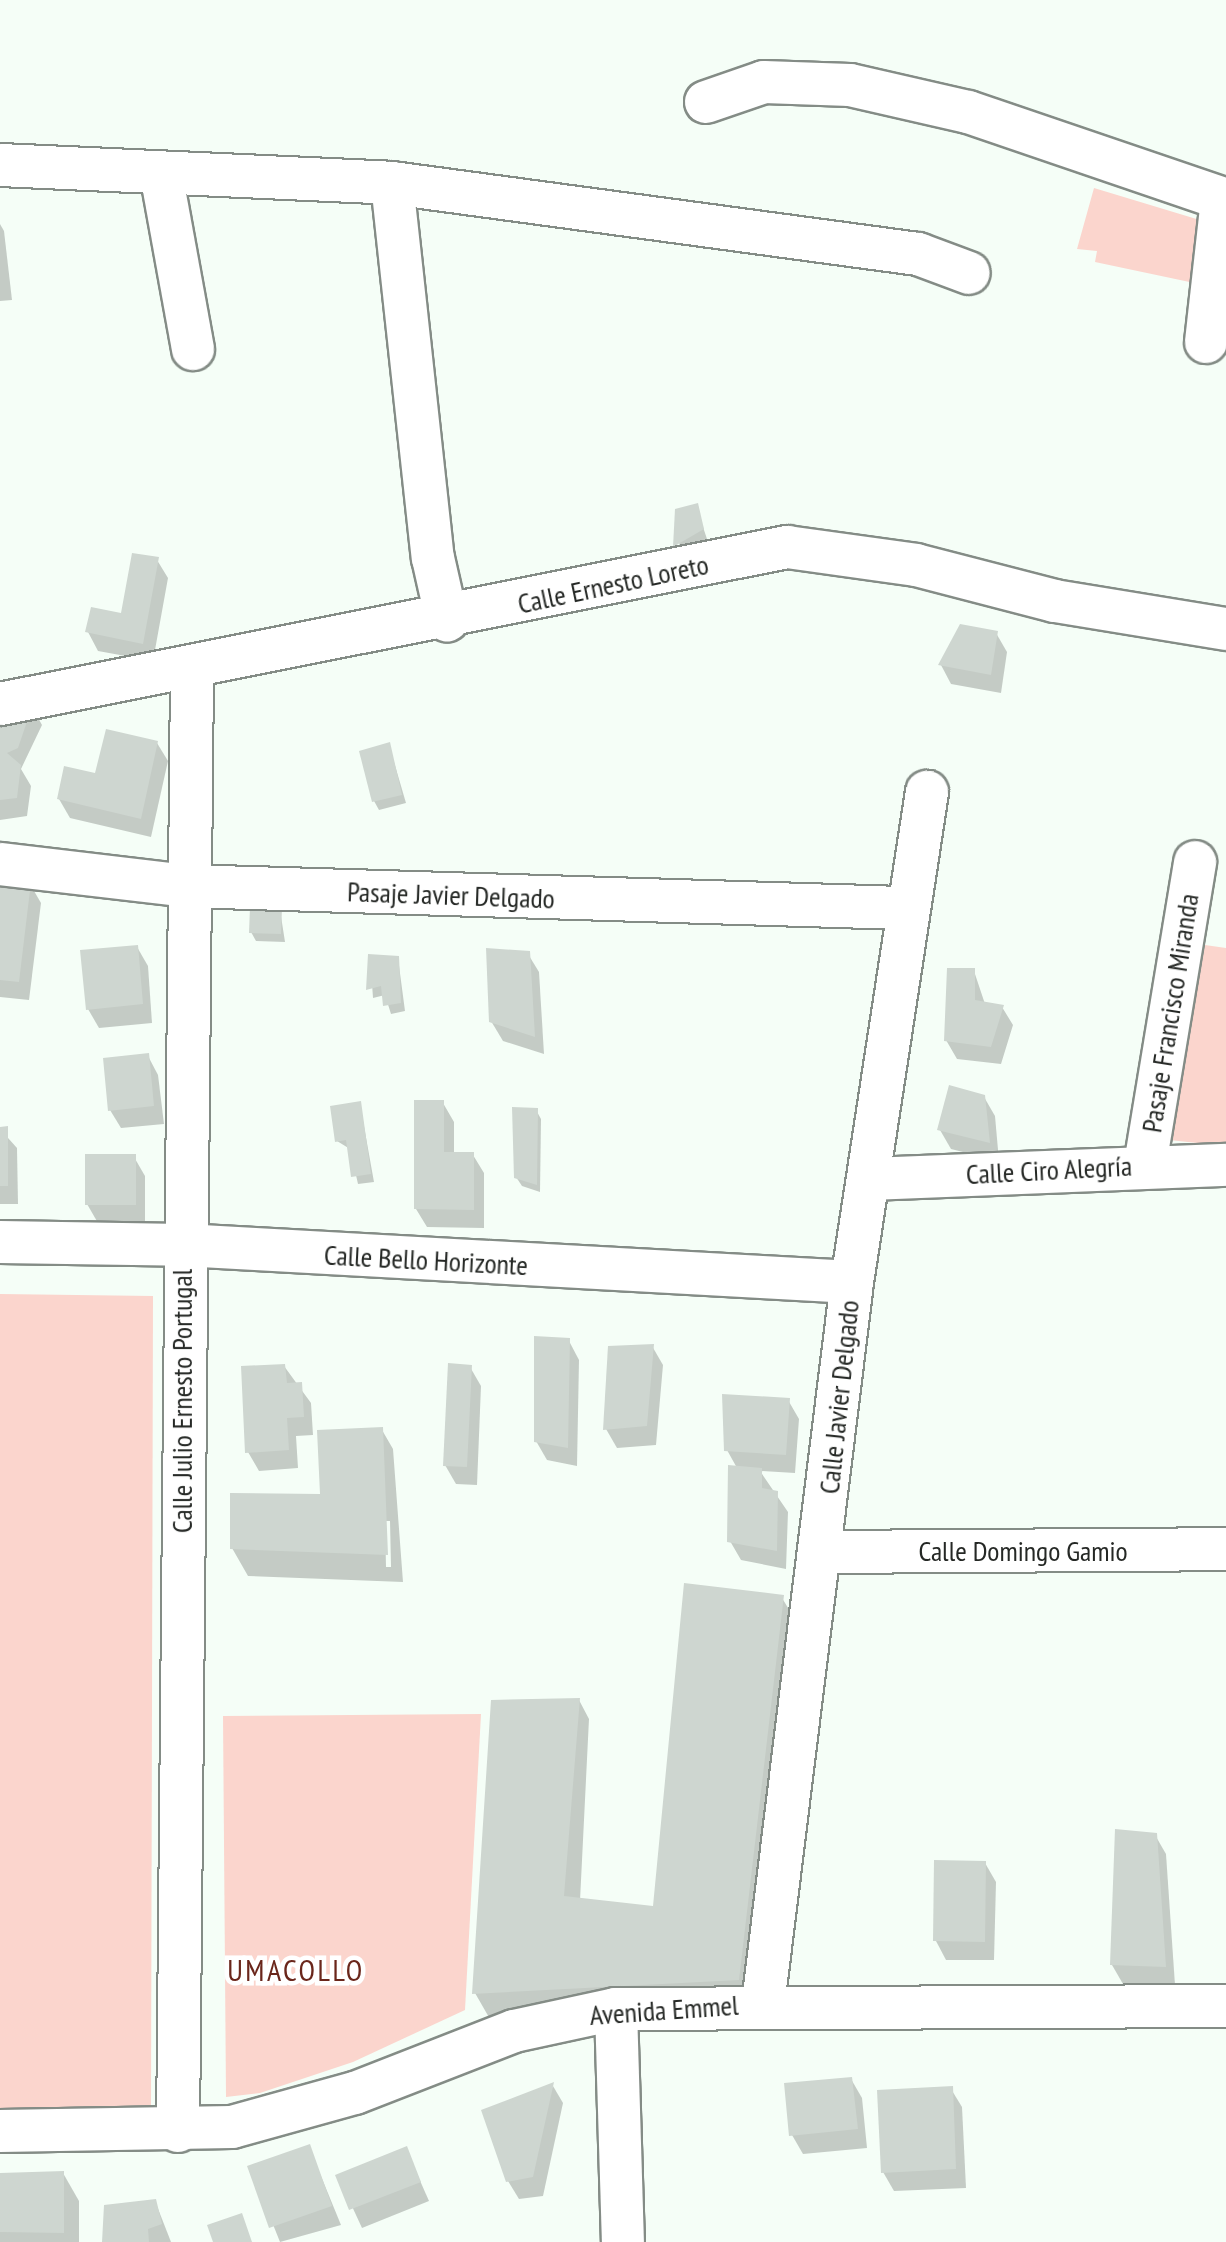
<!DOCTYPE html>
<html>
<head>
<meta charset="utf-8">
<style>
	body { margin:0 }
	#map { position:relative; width:1226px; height:2242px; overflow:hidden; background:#f5fef7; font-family:"PT Sans Narrow",sans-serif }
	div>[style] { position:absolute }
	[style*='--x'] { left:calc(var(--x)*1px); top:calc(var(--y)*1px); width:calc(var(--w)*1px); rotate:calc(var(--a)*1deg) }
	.green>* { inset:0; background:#fbd5cd }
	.shadow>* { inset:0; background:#0003 }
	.building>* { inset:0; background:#ced6d0 }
	.roads { filter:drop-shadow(2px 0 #848c86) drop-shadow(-2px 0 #848c86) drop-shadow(0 2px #848c86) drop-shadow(0 -2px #848c86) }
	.minor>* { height:42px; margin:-21px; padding:0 21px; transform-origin:21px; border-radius:21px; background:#fff }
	span { translate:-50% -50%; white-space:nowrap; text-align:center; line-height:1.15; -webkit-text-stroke:9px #fff; paint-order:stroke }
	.street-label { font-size:28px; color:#252825 }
	.neighbourhood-label { font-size:30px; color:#6a261b; letter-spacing:2.5px }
</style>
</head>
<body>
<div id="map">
	<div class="green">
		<div style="clip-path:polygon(1094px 188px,1213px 224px,1199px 284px,1095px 262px,1097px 251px,1077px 249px)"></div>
		<div style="clip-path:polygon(1205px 945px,1226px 948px,1226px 1146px,1169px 1140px)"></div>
		<div style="clip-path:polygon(0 1294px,153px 1296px,151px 2112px,0 2110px)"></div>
		<div style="clip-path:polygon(481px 1714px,465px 2010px,353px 2062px,260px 2093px,226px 2097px,223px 1716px)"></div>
	</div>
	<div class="shadow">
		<div style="clip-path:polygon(0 224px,4px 231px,12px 300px,0 301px)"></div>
		<div style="clip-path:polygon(696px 506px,707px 539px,680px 554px,677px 511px)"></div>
		<div style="clip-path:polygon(157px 560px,168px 578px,153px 661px,98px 651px,88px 632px,123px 616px)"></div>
		<div style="clip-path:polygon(996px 633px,1007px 652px,1001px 693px,951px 684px,941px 665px)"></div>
		<div style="clip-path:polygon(32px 707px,42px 725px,21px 769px,31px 786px,27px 816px,0 820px,0 765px)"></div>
		<div style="clip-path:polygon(157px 743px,168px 761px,151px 837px,70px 818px,59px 799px)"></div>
		<div style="clip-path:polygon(389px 745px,406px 803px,379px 810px,374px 801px)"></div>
		<div style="clip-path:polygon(0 880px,30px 884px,41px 903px,29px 1000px,0 997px)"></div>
		<div style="clip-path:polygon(280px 910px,285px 942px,256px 941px,251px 932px)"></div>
		<div style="clip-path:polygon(137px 947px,148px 966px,152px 1023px,99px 1028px,88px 1009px)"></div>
		<div style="clip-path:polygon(528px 954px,539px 972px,544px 1054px,503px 1041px,491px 1021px)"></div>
		<div style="clip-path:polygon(370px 956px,398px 958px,405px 1011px,391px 1014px,385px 995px,373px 998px)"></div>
		<div style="clip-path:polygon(974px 971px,985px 1004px,1002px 1007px,1013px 1025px,1001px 1064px,957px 1059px,946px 1040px)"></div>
		<div style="clip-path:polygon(148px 1056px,158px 1075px,164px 1124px,121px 1128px,110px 1110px)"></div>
		<div style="clip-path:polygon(984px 1097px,995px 1116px,999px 1161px,951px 1149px,940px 1130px)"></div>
		<div style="clip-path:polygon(443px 1103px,454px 1122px,454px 1155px,473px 1155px,484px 1173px,484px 1228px,427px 1227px,416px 1209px)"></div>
		<div style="clip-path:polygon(360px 1104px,374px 1182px,358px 1184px,350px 1149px,337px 1141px)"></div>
		<div style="clip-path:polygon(536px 1110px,541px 1119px,540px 1192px,522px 1186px,516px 1177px)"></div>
		<div style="clip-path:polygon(0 1129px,17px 1148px,18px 1204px,0 1204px)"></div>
		<div style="clip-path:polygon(134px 1157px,145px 1176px,145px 1223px,98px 1223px,87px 1204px)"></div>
		<div style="clip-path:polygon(569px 1341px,579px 1360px,577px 1466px,547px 1460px,536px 1441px)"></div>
		<div style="clip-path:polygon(652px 1346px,663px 1365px,656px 1445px,617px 1448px,606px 1429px)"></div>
		<div style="clip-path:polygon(284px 1366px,311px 1403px,313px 1435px,296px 1436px,298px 1468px,259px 1471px,248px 1452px)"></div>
		<div style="clip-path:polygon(470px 1367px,481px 1386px,477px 1485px,456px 1484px,445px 1465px)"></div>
		<div style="clip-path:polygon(788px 1400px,799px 1419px,795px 1473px,760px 1471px,788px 1512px,786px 1569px,741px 1560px,730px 1541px,737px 1468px,727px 1450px)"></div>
		<div style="clip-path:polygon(evenodd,382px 1430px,393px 1449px,403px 1582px,248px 1576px,232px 1548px,322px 1496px,382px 1430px,385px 1521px,390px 1521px,391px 1567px,386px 1567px,385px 1521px)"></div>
		<div style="clip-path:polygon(782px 1598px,793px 1616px,765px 2026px,668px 2018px,502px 2040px,475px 1993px,579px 1700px,589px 1719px,580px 1901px,655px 1908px)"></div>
		<div style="clip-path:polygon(1155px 1835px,1166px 1854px,1175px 1985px,1123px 1984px,1112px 1965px)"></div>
		<div style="clip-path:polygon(985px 1863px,996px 1882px,994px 1960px,946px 1960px,936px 1941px)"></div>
		<div style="clip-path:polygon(851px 2079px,862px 2098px,867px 2148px,803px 2154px,792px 2135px)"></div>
		<div style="clip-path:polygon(553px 2086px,563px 2103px,543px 2196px,519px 2199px,508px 2181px)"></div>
		<div style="clip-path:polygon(951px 2089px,962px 2107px,966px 2188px,894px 2191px,883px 2172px)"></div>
		<div style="clip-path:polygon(309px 2147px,341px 2225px,280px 2242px,250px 2167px)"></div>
		<div style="clip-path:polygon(406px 2149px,429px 2201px,362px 2228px,338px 2176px)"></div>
		<div style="clip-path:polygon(63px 2173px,79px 2201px,79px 2242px,0 2242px,0 2175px)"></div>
		<div style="clip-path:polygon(155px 2201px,171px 2242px,105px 2242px)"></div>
	</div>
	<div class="building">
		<div style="clip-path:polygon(698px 503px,704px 529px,673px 547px,675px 509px)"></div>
		<div style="clip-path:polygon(132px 553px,159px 557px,143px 644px,85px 632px,91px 607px,121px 613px)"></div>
		<div style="clip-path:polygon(960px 624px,998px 631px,991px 675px,938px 665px)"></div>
		<div style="clip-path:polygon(33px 704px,18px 748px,7px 753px,21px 765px,17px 798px,0 800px,0 711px)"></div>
		<div style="clip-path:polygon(106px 729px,158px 741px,141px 819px,57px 799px,64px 766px,95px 773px)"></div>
		<div style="clip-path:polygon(390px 742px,402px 795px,372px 802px,359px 751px)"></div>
		<div style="clip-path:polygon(0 878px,31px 882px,19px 982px,0 980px)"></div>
		<div style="clip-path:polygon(250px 907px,282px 908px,281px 934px,249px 933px)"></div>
		<div style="clip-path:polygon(138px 945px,143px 1004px,86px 1010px,80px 950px)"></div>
		<div style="clip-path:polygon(486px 948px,530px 951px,535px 1037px,489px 1022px)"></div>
		<div style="clip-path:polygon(368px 954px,399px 956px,401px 1003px,383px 1006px,381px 986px,366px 990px)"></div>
		<div style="clip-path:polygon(947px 968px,975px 968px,975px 1000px,1004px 1005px,991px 1047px,944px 1041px)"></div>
		<div style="clip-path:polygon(149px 1053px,154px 1106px,108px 1111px,103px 1058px)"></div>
		<div style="clip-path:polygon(949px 1085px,985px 1095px,990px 1143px,937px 1130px)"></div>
		<div style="clip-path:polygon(414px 1100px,444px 1100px,444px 1152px,474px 1152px,474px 1210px,414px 1209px)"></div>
		<div style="clip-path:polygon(361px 1101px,371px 1174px,351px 1177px,346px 1140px,335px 1142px,330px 1106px)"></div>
		<div style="clip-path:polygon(512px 1107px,538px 1108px,537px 1185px,514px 1178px)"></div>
		<div style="clip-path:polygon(8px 1126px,8px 1186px,0 1186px,0 1127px)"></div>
		<div style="clip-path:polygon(85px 1154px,136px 1154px,136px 1205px,85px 1205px)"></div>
		<div style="clip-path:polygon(534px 1336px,570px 1338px,568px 1448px,534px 1442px)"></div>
		<div style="clip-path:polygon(654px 1344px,647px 1426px,603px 1430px,608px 1346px)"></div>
		<div style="clip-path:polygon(448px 1363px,472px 1365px,467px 1467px,443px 1466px)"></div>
		<div style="clip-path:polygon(285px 1364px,287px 1383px,302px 1382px,304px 1417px,287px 1418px,289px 1450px,245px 1453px,241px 1366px)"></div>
		<div style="clip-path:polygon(722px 1394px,790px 1398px,786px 1455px,724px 1451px)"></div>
		<div style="clip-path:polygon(383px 1427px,388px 1555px,230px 1549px,230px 1493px,320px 1494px,317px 1430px)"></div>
		<div style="clip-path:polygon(728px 1465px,762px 1468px,762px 1488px,778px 1491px,777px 1551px,727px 1542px)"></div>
		<div style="clip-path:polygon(684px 1583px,784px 1595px,739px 1980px,472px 1994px,491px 1700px,580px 1698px,564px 1896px,653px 1906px)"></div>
		<div style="clip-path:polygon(1115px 1829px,1157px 1833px,1166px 1967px,1110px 1965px)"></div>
		<div style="clip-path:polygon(934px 1860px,986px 1861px,985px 1942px,933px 1941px)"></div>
		<div style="clip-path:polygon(852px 2077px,858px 2129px,789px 2136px,784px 2083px)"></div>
		<div style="clip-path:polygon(554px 2082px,533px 2177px,506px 2182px,481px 2110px)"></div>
		<div style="clip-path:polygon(953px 2086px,956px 2169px,881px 2173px,877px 2090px)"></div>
		<div style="clip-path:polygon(310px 2144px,332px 2206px,269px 2228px,247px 2166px)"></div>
		<div style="clip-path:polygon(407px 2146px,421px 2182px,349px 2210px,335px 2175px)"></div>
		<div style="clip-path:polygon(64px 2171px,64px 2233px,0 2232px,0 2173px)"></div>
		<div style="clip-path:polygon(156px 2199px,162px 2224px,148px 2229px,149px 2242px,102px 2242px,104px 2205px)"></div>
		<div style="clip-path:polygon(242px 2213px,252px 2242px,213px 2242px,207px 2225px)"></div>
	</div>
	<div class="roads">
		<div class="minor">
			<div style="--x:706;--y:102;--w:61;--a:-19"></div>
			<div style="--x:764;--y:82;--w:86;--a:2"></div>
			<div style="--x:850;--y:85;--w:121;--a:12.9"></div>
			<div style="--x:968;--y:112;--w:273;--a:18.8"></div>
			<div style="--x:0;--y:165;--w:392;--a:2.6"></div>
			<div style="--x:392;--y:183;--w:531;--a:7.69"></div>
			<div style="--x:918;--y:254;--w:54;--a:20.4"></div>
			<div style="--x:161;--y:173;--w:179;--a:79.7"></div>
			<div style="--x:392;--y:183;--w:377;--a:83.8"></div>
			<div style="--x:433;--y:558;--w:64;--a:77.3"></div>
			<div style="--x:1206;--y:342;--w:143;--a:-83.6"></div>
			<div style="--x:0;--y:704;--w:803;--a:-11.28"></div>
			<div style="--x:787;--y:547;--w:130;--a:7.9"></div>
			<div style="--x:916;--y:565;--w:144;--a:14.5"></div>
			<div style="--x:1055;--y:601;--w:173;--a:9.3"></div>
			<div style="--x:0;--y:864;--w:187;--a:6.7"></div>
			<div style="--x:186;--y:886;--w:718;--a:1.76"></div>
			<div style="--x:1145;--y:1165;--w:307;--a:-80.6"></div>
			<div style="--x:872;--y:1179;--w:354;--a:-2.3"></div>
			<div style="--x:0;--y:1242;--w:183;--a:0.9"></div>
			<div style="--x:183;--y:1245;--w:670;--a:3.17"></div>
			<div style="--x:821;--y:1552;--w:405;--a:-0.4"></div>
			<div style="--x:763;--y:2004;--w:727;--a:-82.97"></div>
			<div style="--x:852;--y:1282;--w:496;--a:-81.3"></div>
			<div style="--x:616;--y:2009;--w:233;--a:88.3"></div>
			<div style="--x:0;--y:2131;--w:232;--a:-1"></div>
			<div style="--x:232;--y:2127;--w:128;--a:-15.5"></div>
			<div style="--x:355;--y:2093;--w:171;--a:-21.3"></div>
			<div style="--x:514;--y:2031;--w:104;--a:-12.2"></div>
			<div style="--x:616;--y:2009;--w:610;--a:-0.28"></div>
			<div style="--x:178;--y:2131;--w:1460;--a:-89.45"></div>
		</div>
	</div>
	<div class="street-label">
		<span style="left:613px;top:584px;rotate:-12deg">Calle Ernesto Loreto</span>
		<span style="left:451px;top:895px;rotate:2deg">Pasaje Javier Delgado</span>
		<span style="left:1170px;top:1013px;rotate:-81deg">Pasaje Francisco Miranda</span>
		<span style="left:1049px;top:1170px;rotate:-3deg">Calle Ciro Alegría</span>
		<span style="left:426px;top:1260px;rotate:3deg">Calle Bello Horizonte</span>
		<span style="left:839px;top:1397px;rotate:-84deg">Calle Javier Delgado</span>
		<span style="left:182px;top:1401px;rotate:-90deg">Calle Julio Ernesto Portugal</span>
		<span style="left:1023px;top:1551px">Calle Domingo Gamio</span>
		<span style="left:664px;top:2010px;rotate:-4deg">Avenida Emmel</span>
	</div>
	<div class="neighbourhood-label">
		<span style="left:296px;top:1970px">UMACOLLO</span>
	</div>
</div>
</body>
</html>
